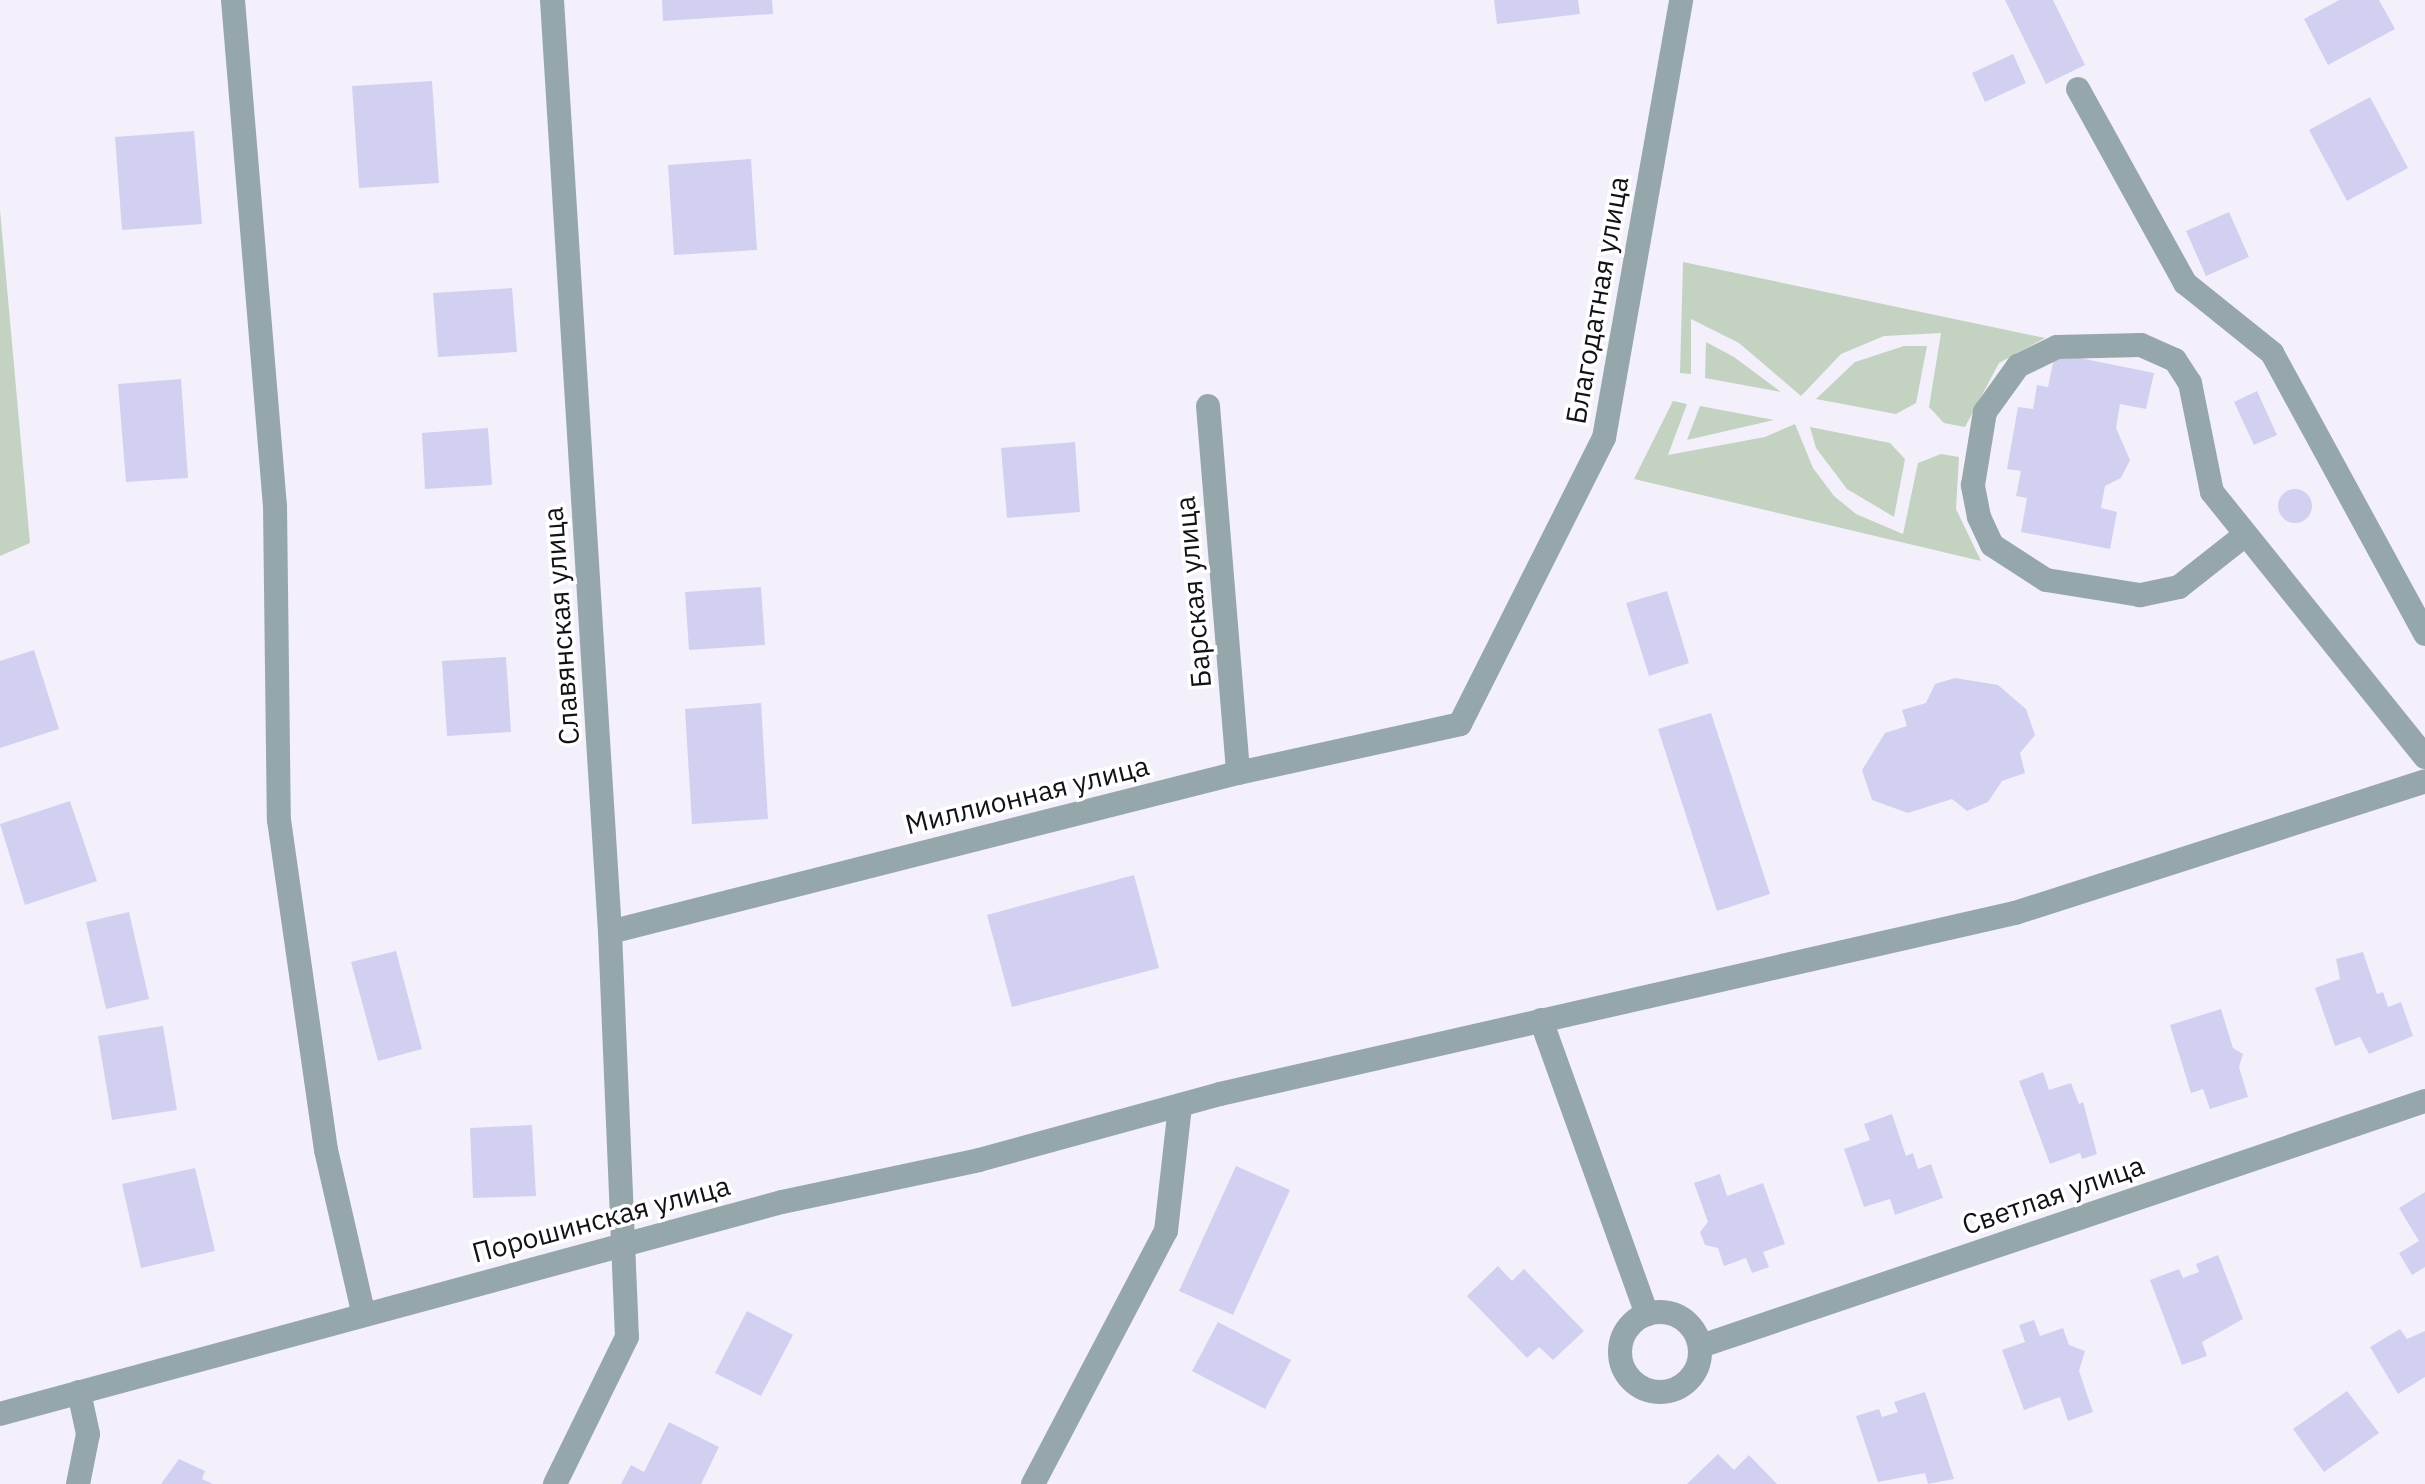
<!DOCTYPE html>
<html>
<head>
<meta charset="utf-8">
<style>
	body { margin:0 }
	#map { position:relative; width:2425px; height:1484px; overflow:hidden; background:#f3f0fb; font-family:"IBM Plex Sans",sans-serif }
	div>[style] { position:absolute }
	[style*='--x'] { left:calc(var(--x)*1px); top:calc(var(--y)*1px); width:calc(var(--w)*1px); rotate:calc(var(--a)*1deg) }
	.green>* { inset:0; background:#c3d2c1 }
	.building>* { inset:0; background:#d2d0f0 }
	.round { border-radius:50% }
	.minor>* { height:24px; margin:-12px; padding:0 12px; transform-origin:12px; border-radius:12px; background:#96a7ab }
	.minor>.ring { margin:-12px; padding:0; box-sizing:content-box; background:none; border:24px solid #96a7ab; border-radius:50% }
	span { translate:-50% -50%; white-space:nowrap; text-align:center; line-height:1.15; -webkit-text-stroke:7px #fff; paint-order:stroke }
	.street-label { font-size:28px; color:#131216 }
</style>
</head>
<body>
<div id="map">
	<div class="green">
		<div style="clip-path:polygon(0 210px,30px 543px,0 556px)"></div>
		<div style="clip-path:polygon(1683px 262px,2045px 338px,1999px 363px,1965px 427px,1944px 423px,1929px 407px,1941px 333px,1884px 336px,1841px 354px,1801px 396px,1739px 343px,1691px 319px,1691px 374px,1680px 373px)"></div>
		<div style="clip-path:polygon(1706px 342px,1734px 357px,1781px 392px,1705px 378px)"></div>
		<div style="clip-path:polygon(1904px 346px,1927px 346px,1916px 403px,1896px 414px,1816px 399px,1855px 362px)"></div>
		<div style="clip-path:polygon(1673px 401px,1687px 404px,1668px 455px,1765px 437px,1795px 424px,1813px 468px,1834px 496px,1856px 514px,1903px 534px,1918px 463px,1941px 454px,1959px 457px,1956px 509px,1981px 561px,1634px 479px)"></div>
		<div style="clip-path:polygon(1700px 406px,1774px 420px,1687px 440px)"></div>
		<div style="clip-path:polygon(1810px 427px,1890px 443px,1905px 459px,1894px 517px,1847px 489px,1816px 448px)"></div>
	</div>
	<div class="building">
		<div style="clip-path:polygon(662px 0,772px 0,773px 14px,663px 21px)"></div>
		<div style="clip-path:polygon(1494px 0,1578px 0,1580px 14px,1497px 24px)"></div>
		<div style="clip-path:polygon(2005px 0,2053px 0,2085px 65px,2046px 84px)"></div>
		<div style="clip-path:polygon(2339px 0,2379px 0,2395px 29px,2328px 65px,2304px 19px)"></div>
		<div style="clip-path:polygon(2013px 54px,2026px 83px,1985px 102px,1972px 73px)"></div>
		<div style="clip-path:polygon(432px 81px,439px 183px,359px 188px,352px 86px)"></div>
		<div style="clip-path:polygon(2370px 97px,2408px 168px,2347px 201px,2309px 130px)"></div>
		<div style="clip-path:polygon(194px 131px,202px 224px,122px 230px,115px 137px)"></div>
		<div style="clip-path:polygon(751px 159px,757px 250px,674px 255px,668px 165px)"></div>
		<div style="clip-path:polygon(2229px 212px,2249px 257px,2206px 276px,2186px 231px)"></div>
		<div style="clip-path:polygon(512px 288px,517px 352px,438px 357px,433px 293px)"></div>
		<div style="clip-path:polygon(2055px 353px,2154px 373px,2146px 409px,2120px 404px,2116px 428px,2130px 460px,2121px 478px,2105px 486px,2101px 508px,2117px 512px,2110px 549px,2021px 532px,2027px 498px,2016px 496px,2021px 471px,2007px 469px,2018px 407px,2033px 409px,2037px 385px,2048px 387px)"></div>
		<div style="clip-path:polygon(181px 379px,188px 478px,126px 482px,118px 384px)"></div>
		<div style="clip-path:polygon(2257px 391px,2277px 435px,2254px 445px,2234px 402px)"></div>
		<div style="clip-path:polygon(488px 428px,492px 485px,425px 489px,422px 433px)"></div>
		<div style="clip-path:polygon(1075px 442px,1080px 512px,1007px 518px,1001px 448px)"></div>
		<div class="round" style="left:2278px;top:489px;width:34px;height:34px"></div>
		<div style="clip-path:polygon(761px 587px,765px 645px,689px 650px,685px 592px)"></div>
		<div style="clip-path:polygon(1667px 591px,1689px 663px,1649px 676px,1626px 603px)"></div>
		<div style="clip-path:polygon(34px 650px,59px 729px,0 748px,0 661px)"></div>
		<div style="clip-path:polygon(506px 657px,511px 732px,447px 736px,442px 661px)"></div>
		<div style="clip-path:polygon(1955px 678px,1998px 685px,2026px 709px,2035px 735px,2020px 753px,2025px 773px,2002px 781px,1988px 802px,1967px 811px,1952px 799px,1908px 813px,1872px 800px,1862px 770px,1885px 733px,1907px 726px,1902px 710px,1926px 703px,1935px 684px)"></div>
		<div style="clip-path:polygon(761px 703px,768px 819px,692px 824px,685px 709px)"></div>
		<div style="clip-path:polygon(1711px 713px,1770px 894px,1717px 911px,1658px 729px)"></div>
		<div style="clip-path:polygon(70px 801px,97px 881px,25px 905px,0 824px)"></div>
		<div style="clip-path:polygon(1134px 875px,1159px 968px,1012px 1007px,987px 915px)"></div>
		<div style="clip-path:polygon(129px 912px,149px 999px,106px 1009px,86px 922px)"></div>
		<div style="clip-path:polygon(396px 951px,422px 1049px,378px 1061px,351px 962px)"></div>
		<div style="clip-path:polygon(2363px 952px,2377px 994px,2383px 992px,2388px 1007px,2401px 1002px,2413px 1036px,2369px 1054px,2360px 1037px,2335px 1046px,2315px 988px,2340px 979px,2336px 959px)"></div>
		<div style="clip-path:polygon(2221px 1009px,2233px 1048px,2243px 1054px,2239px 1067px,2248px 1097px,2210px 1109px,2203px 1089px,2191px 1093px,2170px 1025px)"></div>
		<div style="clip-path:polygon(163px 1026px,177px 1110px,112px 1120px,98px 1036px)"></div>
		<div style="clip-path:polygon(2043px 1072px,2049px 1090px,2071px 1083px,2079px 1104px,2083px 1102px,2097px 1154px,2082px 1159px,2080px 1153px,2050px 1164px,2019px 1081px)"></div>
		<div style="clip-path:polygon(1892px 1114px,1906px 1156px,1913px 1153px,1918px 1169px,1931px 1164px,1943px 1198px,1895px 1215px,1890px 1199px,1864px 1207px,1844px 1149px,1870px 1140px,1864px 1124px)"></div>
		<div style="clip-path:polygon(532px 1125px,536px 1196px,473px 1198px,470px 1128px)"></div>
		<div style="clip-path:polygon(1236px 1166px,1290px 1190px,1233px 1315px,1179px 1291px)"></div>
		<div style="clip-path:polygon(195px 1168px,215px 1251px,141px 1268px,122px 1184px)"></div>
		<div style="clip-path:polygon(1720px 1174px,1727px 1196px,1763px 1183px,1785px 1244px,1763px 1252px,1769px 1267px,1752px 1273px,1746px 1258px,1724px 1266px,1718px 1248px,1705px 1245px,1700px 1232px,1708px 1222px,1694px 1183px)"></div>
		<div style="clip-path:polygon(2425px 1192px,2425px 1267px,2412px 1275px,2399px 1253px,2419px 1241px,2399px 1208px)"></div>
		<div style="clip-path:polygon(2218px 1255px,2243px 1319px,2202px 1342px,2207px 1356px,2182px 1365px,2150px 1280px,2179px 1269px,2183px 1278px,2199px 1272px,2196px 1264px)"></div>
		<div style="clip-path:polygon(1498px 1266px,1512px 1281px,1524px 1269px,1584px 1331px,1553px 1360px,1539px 1347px,1527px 1358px,1467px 1296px)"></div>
		<div style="clip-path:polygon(747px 1311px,793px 1335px,761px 1396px,715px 1373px)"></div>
		<div style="clip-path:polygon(2034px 1320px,2040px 1336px,2063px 1328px,2069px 1345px,2085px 1351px,2079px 1371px,2093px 1412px,2068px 1421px,2060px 1397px,2024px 1410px,2002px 1350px,2025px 1342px,2019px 1325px)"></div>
		<div style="clip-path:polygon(1218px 1322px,1291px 1360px,1265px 1409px,1192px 1371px)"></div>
		<div style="clip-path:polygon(2400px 1329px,2407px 1339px,2425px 1331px,2425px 1377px,2398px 1394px,2370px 1347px)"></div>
		<div style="clip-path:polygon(2347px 1391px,2379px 1433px,2324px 1472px,2293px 1429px)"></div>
		<div style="clip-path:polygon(1925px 1392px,1954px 1479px,1928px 1484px,1925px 1473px,1878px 1482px,1856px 1416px,1879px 1409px,1882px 1417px,1898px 1412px,1894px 1402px)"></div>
		<div style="clip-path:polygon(669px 1422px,719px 1447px,701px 1484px,621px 1484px,631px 1465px,644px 1472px)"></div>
		<div style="clip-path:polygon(1718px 1454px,1734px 1470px,1749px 1455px,1777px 1484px,1687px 1484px)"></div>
		<div style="clip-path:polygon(179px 1459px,205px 1471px,202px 1479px,213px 1484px,161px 1484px)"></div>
	</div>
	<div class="minor">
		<div style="--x:233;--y:0;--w:508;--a:85.26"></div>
		<div style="--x:275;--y:506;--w:314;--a:89.3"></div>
		<div style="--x:279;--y:820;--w:333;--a:81.9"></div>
		<div style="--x:326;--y:1150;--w:166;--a:77.1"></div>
		<div style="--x:552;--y:0;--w:934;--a:86.44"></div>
		<div style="--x:610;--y:932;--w:405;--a:87.6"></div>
		<div style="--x:627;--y:1337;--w:164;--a:116.1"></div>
		<div style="--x:2078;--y:89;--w:222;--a:61.1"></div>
		<div style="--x:2185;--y:283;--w:112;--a:38.8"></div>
		<div style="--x:2272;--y:353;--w:320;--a:61.4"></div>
		<div style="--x:1208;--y:406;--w:368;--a:85.3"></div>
		<div style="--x:2245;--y:535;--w:84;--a:141.8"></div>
		<div style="--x:2179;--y:587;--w:40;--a:168"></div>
		<div style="--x:2140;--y:595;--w:95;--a:-170.9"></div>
		<div style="--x:2046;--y:580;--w:64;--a:-147.1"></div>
		<div style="--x:1992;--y:545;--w:31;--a:-115"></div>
		<div style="--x:1979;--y:517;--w:33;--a:-101"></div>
		<div style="--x:1973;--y:485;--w:74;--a:-80.7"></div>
		<div style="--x:1985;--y:412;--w:57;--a:-54.3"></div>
		<div style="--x:2018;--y:366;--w:43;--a:-26"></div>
		<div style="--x:2057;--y:347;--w:84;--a:-1.4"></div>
		<div style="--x:2141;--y:345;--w:37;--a:24"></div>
		<div style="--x:2175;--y:360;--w:27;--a:57"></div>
		<div style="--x:2190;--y:383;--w:111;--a:78.6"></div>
		<div style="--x:2212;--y:492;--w:340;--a:51.2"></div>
		<div style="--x:610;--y:932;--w:648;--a:-14.21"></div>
		<div style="--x:1238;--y:773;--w:227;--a:-12.4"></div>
		<div style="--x:1460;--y:724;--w:320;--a:-63.3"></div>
		<div style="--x:1604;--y:438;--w:445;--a:-80"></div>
		<div style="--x:1541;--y:1020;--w:313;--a:70.2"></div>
		<div class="ring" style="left:1620px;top:1312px;width:56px;height:56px"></div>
		<div style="--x:1701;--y:1346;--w:764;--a:-18.7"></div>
		<div style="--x:0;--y:1414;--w:810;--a:-15.17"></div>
		<div style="--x:782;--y:1202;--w:201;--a:-12"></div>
		<div style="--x:979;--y:1160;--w:250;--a:-15.3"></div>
		<div style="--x:1220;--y:1094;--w:815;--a:-12.83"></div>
		<div style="--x:2015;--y:913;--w:431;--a:-17.8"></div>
		<div style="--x:78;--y:1484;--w:51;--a:-78.7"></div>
		<div style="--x:88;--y:1434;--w:43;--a:-102.1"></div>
		<div style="--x:1033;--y:1484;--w:286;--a:-62.3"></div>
		<div style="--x:1166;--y:1231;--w:125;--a:-83.6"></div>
	</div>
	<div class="street-label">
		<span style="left:1597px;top:300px;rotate:-80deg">Благодатная улица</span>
		<span style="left:1193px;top:592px;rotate:-95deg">Барская улица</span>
		<span style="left:561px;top:626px;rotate:-94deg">Славянская улица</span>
		<span style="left:1027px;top:795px;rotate:-14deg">Миллионная улица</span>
		<span style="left:2053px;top:1195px;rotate:-19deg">Светлая улица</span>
		<span style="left:601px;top:1219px;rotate:-15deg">Порошинская улица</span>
	</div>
</div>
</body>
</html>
